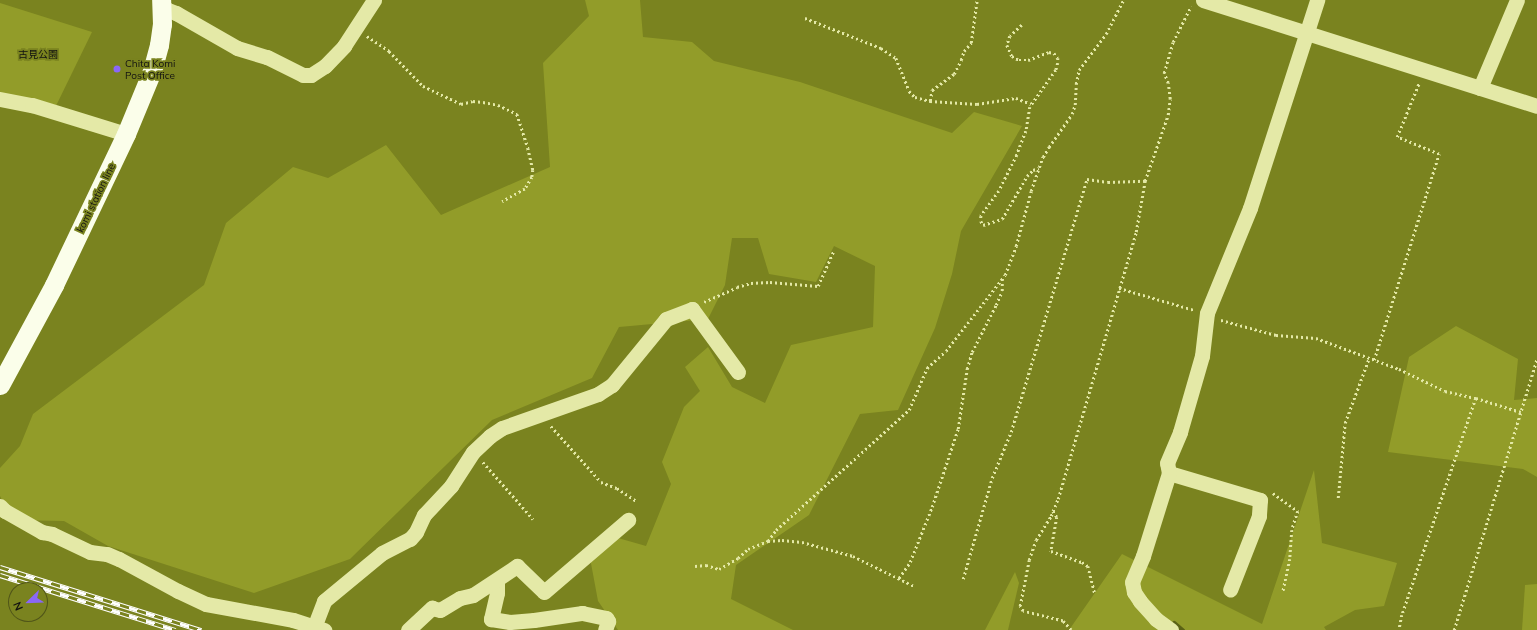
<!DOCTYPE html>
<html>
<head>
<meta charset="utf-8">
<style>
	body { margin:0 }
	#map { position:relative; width:1537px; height:630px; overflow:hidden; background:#7a831f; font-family:Mulish,"Noto Sans JP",sans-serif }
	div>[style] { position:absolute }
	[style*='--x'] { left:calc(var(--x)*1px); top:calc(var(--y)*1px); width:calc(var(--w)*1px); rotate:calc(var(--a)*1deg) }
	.green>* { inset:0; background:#929c29 }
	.stream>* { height:4.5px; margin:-2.25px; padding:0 2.25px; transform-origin:2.25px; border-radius:2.25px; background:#5a6215 }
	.path>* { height:2.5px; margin-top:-1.25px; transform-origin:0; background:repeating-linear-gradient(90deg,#e4e9a7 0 2px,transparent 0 5px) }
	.minor>* { height:15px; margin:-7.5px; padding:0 7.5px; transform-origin:7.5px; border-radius:7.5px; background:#e4e9a7 }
	.major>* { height:19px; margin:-9.5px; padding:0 9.5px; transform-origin:9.5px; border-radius:9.5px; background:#fbfeea }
	.rail>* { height:4.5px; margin-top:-2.25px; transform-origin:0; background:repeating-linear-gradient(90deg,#7a831f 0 9px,#fff 0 18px); box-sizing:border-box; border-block:1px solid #fff }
	.dots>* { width:11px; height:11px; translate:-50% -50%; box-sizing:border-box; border:2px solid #7a831f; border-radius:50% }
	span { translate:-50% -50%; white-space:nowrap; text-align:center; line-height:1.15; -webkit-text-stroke:3.5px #7a831f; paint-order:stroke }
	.park-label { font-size:10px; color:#111 }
	.poi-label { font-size:10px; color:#111 }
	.left { translate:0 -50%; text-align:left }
	.street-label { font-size:10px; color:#111 }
	.north { position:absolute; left:8px; top:582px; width:40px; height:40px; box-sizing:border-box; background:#7a831f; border:1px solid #505519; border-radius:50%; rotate:247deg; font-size:11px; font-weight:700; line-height:16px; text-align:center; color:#111 }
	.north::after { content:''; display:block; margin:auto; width:14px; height:18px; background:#8a67f7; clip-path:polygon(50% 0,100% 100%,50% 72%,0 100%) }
</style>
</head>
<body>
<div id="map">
	<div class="green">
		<div style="clip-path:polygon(585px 0,640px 0,643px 37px,692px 42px,714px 61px,800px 82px,952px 133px,974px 112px,1022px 126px,961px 231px,952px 274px,935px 328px,898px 410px,860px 414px,809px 515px,736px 565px,731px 599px,793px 630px,618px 630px,598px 601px,590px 558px,618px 538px,646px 546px,671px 484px,662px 462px,684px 407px,700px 391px,685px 367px,708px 347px,732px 387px,765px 403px,791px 345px,873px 327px,875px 266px,834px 246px,816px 282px,769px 274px,758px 238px,732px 238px,725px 285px,708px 319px,619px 327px,592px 378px,492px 420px,350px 559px,254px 593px,108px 546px,64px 521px,11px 520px,0 496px,0 468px,20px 446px,33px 414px,204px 285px,226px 223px,293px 167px,328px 178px,386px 145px,441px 215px,550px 167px,543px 63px,589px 16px)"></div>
		<div style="clip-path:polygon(0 3px,92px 32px,53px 112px,0 99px)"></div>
		<div style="clip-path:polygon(1456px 326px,1518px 359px,1514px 400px,1537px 398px,1537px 477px,1523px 469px,1388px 452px,1409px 357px)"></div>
		<div style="clip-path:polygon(1314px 470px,1322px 543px,1397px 563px,1384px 606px,1355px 610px,1324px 627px,1326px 630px,1069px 630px,1122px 554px,1262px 624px)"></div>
		<div style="clip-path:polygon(1015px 572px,1019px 583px,1008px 630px,985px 630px)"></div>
		<div style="clip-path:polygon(1537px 584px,1537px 630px,1522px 630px,1525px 585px)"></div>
	</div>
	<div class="stream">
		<div style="--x:1174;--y:623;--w:11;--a:41"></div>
	</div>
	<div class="path">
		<div style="--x:805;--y:18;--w:82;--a:21.5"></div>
		<div style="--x:881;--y:48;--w:18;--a:34"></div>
		<div style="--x:896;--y:58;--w:35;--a:68"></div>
		<div style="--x:909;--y:91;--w:8;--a:45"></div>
		<div style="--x:915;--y:97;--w:16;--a:15"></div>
		<div style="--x:930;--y:101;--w:11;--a:-80"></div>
		<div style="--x:932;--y:90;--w:27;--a:-36"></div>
		<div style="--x:954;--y:74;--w:16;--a:-63"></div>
		<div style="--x:961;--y:60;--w:9;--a:-72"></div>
		<div style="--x:964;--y:51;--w:11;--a:-49"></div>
		<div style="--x:971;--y:43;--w:43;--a:-82.1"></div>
		<div style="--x:1022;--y:25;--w:16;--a:137"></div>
		<div style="--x:1010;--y:36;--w:9;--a:108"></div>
		<div style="--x:1007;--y:45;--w:12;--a:66"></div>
		<div style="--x:1012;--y:56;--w:8;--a:30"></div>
		<div style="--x:1019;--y:60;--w:9;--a:0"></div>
		<div style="--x:1028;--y:60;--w:22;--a:-21"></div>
		<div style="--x:1049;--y:52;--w:5;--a:11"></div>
		<div style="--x:1054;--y:53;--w:6;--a:51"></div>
		<div style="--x:1058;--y:58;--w:5;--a:90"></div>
		<div style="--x:1058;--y:63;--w:7;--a:106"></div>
		<div style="--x:1056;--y:70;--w:45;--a:125.1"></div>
		<div style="--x:1030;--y:107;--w:24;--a:99"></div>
		<div style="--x:1026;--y:131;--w:26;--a:111"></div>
		<div style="--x:1017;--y:155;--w:40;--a:116.6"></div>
		<div style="--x:999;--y:191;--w:31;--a:126"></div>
		<div style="--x:981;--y:216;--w:5;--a:90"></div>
		<div style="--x:981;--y:221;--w:4;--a:63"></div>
		<div style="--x:983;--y:225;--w:20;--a:-18"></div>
		<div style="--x:1002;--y:219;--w:50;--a:-59.8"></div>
		<div style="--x:1027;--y:176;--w:8;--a:-45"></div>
		<div style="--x:1033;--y:170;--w:6;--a:-18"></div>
		<div style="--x:367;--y:36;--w:27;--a:34"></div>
		<div style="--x:389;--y:51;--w:49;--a:45.8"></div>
		<div style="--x:423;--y:86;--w:42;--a:25.3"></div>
		<div style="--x:461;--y:104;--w:12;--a:-14"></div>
		<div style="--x:473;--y:101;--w:10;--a:6"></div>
		<div style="--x:483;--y:102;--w:15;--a:11"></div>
		<div style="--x:498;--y:105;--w:21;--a:25"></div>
		<div style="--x:517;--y:114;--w:36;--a:72"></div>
		<div style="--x:528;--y:148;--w:23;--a:77"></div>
		<div style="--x:533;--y:170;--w:7;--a:98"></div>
		<div style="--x:532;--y:177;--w:14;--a:120"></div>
		<div style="--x:525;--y:189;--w:26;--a:151"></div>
		<div style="--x:930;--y:101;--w:47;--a:3.7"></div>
		<div style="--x:977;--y:104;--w:39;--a:-9"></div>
		<div style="--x:1016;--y:98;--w:16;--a:22"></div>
		<div style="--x:1119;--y:288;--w:78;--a:16.3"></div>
		<div style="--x:704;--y:302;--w:36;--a:-24"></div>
		<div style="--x:737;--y:287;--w:15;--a:-16"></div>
		<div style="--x:751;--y:283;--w:19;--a:-3"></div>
		<div style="--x:770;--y:282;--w:48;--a:4.8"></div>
		<div style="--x:818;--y:286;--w:39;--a:-66"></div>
		<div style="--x:1221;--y:320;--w:57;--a:15.3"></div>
		<div style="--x:1276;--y:335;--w:40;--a:4.3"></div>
		<div style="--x:1316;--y:338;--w:89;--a:20.5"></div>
		<div style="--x:1399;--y:369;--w:51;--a:25.6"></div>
		<div style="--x:1445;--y:391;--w:32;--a:13"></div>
		<div style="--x:1476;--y:398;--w:229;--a:108.8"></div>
		<div style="--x:1402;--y:615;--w:15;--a:101"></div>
		<div style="--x:1374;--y:360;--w:216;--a:-72.5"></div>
		<div style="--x:1439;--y:154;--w:45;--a:-158"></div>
		<div style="--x:1397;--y:137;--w:58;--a:-67.8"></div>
		<div style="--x:1476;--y:398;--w:47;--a:17.3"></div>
		<div style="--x:551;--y:426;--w:75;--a:48.2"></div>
		<div style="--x:601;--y:482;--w:17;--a:21"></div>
		<div style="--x:617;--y:488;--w:23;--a:34"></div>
		<div style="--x:483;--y:462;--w:76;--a:48.7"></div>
		<div style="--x:1273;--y:493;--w:31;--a:36"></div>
		<div style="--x:1298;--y:511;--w:20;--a:108"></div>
		<div style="--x:1292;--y:530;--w:29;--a:94"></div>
		<div style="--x:1290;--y:559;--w:34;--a:102"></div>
		<div style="--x:1338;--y:498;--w:75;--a:-84.7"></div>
		<div style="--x:1345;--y:423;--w:69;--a:-69.7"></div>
		<div style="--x:1053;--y:511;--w:7;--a:56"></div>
		<div style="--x:1057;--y:517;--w:35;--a:100"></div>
		<div style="--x:1051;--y:551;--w:33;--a:20"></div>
		<div style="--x:1082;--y:562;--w:7;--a:34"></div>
		<div style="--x:1088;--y:566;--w:29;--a:76"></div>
		<div style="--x:768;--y:541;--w:14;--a:-4"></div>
		<div style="--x:782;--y:540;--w:20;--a:6"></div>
		<div style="--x:802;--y:542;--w:53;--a:15.4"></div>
		<div style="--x:853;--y:556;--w:68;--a:26.2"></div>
		<div style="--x:695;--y:566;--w:11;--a:-5"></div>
		<div style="--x:706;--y:565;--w:14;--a:17"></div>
		<div style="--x:719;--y:569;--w:22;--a:-30"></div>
		<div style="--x:738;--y:558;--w:13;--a:-42"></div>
		<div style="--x:748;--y:549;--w:22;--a:-22"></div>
		<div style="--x:768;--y:541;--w:14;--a:-54"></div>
		<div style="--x:776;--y:530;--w:179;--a:-42.1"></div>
		<div style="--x:909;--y:410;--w:46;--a:-66.8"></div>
		<div style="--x:927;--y:368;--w:25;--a:-42"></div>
		<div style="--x:946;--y:351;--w:96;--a:-52.2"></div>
		<div style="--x:1005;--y:275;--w:31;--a:-69"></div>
		<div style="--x:1016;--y:246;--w:57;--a:-74.7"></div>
		<div style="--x:1031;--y:191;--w:36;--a:-71"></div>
		<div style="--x:1043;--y:157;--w:12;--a:-59"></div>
		<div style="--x:1049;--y:147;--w:40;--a:-55.1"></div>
		<div style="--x:1072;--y:114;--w:9;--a:-72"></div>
		<div style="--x:1075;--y:105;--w:21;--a:-87"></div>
		<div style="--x:1076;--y:84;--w:14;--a:-78"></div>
		<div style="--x:1079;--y:70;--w:45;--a:-53.1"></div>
		<div style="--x:1106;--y:34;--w:38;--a:-63"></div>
		<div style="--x:899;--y:578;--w:19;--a:-55"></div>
		<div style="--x:910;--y:562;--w:59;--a:-68.2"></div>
		<div style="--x:932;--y:507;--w:82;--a:-71.6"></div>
		<div style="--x:958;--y:429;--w:61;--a:-81.5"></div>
		<div style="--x:967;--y:369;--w:18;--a:-74"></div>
		<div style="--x:972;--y:352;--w:53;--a:-62.9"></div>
		<div style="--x:996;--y:305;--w:15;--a:-67"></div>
		<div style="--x:1002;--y:291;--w:12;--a:-90"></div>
		<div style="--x:963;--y:579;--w:105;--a:-74"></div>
		<div style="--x:992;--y:478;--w:50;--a:-67.6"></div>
		<div style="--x:1011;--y:432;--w:264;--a:-73.3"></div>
		<div style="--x:1087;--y:179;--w:21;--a:8"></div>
		<div style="--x:1108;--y:182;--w:37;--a:-2"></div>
		<div style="--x:1071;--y:630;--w:12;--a:-132"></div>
		<div style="--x:1063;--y:621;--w:41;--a:-166"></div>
		<div style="--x:1023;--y:611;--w:6;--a:-121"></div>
		<div style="--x:1020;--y:606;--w:47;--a:-78.9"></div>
		<div style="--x:1029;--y:560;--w:21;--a:-71"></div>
		<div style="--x:1036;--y:540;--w:28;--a:-58"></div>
		<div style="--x:1051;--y:516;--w:18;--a:-68"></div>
		<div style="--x:1058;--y:499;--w:278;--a:-73.7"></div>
		<div style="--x:1136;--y:232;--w:52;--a:-80"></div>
		<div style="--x:1145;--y:181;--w:70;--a:-70.8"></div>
		<div style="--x:1168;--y:115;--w:16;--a:-83"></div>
		<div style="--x:1170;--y:99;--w:16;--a:-97"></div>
		<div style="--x:1168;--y:83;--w:11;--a:-112"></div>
		<div style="--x:1164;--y:73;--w:32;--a:-74"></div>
		<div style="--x:1173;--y:42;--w:40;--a:-63.4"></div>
		<div style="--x:1454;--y:630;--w:284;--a:-73"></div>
	</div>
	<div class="minor">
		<div style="--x:1203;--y:0;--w:350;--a:17.6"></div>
		<div style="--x:162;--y:10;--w:6;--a:0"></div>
		<div style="--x:168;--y:10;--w:9;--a:21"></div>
		<div style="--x:176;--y:13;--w:70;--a:29.8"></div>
		<div style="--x:237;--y:48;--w:31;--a:17"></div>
		<div style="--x:267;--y:57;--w:40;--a:26.6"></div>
		<div style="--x:303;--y:75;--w:8;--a:0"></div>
		<div style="--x:311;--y:75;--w:17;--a:-33"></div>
		<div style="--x:325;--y:66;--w:28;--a:-46"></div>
		<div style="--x:344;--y:46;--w:55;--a:-56.9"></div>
		<div style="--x:1480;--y:88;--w:95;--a:-67.2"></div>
		<div style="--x:0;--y:99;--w:33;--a:11"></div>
		<div style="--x:32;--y:105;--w:98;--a:17.1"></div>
		<div style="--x:1169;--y:473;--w:95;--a:16.5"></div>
		<div style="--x:1260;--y:500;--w:16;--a:94"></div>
		<div style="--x:1259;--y:516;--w:79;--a:111.4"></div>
		<div style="--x:0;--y:506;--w:7;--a:45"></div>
		<div style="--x:5;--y:511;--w:43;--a:29.6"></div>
		<div style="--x:42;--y:532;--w:10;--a:11"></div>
		<div style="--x:52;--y:534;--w:42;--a:25.3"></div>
		<div style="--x:90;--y:552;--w:17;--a:7"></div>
		<div style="--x:107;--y:554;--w:13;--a:23"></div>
		<div style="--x:119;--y:559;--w:67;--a:28.5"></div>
		<div style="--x:178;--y:591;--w:31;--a:25"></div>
		<div style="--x:206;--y:604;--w:88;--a:10.4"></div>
		<div style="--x:293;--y:620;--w:33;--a:18"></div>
		<div style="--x:497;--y:580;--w:13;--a:90"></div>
		<div style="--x:497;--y:593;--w:27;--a:103"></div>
		<div style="--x:491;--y:619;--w:19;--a:9"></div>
		<div style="--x:510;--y:622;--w:24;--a:-5"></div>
		<div style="--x:534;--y:620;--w:49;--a:-8.3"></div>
		<div style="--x:582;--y:613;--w:25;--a:12"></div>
		<div style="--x:606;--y:618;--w:4;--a:56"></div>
		<div style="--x:608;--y:621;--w:9;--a:108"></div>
		<div style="--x:313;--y:630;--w:31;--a:-69"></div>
		<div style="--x:324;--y:601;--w:75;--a:-39.6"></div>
		<div style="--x:382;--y:553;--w:31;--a:-27"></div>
		<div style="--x:410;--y:539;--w:9;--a:-49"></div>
		<div style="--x:416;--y:532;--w:19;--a:-65"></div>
		<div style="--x:424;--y:515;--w:40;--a:-47"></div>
		<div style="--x:451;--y:486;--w:40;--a:-57.1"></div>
		<div style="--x:473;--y:452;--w:23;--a:-43"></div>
		<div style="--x:490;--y:436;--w:14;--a:-34"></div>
		<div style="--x:502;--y:428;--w:102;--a:-19.5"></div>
		<div style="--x:598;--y:394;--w:17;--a:-33"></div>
		<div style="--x:612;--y:385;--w:85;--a:-50.7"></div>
		<div style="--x:666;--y:319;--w:28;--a:-21"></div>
		<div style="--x:692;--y:309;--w:78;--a:53.9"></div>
		<div style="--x:408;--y:630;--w:33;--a:-43"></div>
		<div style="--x:432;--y:608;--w:8;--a:14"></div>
		<div style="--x:440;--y:610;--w:23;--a:-31"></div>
		<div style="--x:460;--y:598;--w:13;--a:-13"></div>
		<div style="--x:473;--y:595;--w:53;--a:-33.4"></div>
		<div style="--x:517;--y:566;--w:37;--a:44"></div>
		<div style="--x:544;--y:592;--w:111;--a:-40.6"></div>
		<div style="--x:1171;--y:630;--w:19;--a:-144"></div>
		<div style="--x:1156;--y:619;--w:24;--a:-132"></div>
		<div style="--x:1140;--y:601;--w:11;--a:-124"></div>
		<div style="--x:1134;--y:592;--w:10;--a:-101"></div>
		<div style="--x:1132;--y:582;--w:28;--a:-67"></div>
		<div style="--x:1143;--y:556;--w:87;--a:-72.6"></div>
		<div style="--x:1169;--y:473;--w:10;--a:-101"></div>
		<div style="--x:1167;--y:463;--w:34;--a:-67"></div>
		<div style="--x:1180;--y:432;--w:79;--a:-73.9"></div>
		<div style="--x:1202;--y:356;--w:43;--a:-83.4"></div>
		<div style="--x:1207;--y:313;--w:113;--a:-67.7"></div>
		<div style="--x:1250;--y:208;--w:219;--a:-72.1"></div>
	</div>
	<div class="major">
		<div style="--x:0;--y:385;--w:114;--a:-61.6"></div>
		<div style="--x:54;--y:285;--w:167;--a:-64.5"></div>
		<div style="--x:126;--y:134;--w:68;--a:-67.6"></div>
		<div style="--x:152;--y:71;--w:27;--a:-75"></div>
		<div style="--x:159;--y:45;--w:21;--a:-82"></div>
		<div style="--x:162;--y:24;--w:24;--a:-92"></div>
	</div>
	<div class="rail">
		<div style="--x:0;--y:567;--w:211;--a:17.4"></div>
		<div style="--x:0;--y:575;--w:184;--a:17.4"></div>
	</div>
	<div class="dots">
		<div style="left:117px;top:69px;background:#8a67f7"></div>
	</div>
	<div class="park-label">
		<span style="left:38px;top:55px">古見公園</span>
	</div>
	<div class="poi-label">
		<span class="left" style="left:125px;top:69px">Chita Komi<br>Post Office</span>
	</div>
	<div class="street-label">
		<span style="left:96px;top:198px;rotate:-64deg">komi station line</span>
	</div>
	<div class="north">N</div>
</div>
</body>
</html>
